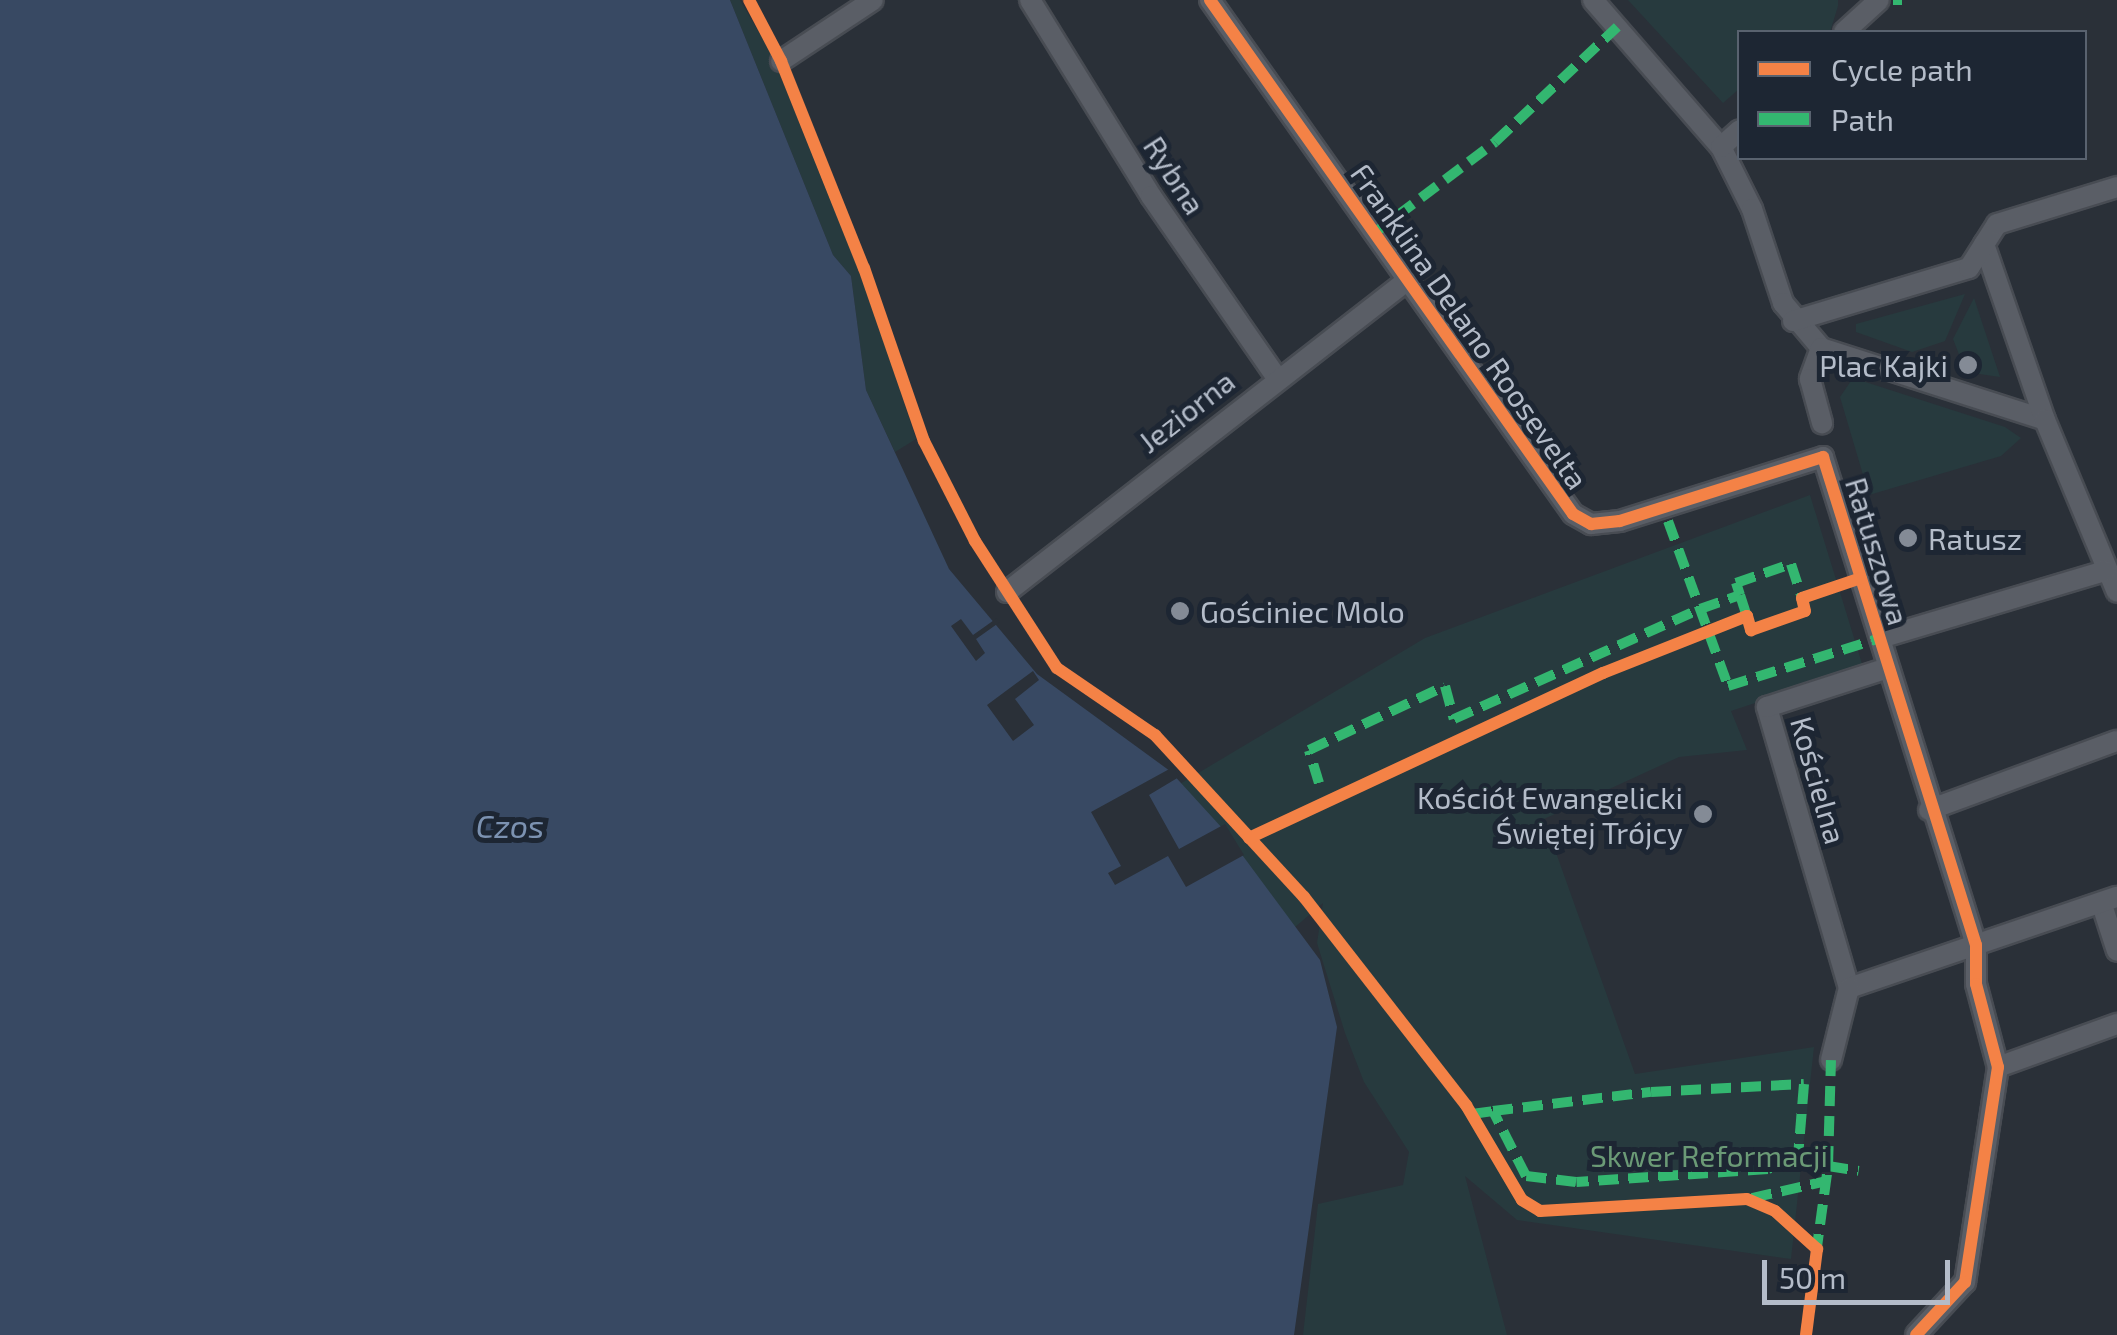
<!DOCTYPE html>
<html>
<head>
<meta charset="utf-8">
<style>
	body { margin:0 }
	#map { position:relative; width:2117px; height:1335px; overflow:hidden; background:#2a3038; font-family:"Exo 2",sans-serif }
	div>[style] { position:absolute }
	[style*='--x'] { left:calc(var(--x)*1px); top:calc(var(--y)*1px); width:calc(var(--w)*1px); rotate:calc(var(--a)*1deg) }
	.green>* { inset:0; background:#273a3e }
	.water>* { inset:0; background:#384963 }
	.pier>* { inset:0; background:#2a3038 }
	.roads { filter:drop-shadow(2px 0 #484c53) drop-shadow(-2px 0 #484c53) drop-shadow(0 2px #484c53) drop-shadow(0 -2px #484c53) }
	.minor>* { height:20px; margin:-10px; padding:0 10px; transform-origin:10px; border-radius:10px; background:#5a5e66 }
	.quiet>* { height:10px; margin-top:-5px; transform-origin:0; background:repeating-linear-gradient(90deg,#33b770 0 20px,transparent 0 30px) }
	.cycleway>* { height:12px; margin:-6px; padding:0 6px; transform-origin:6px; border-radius:6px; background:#f48246 }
	.dots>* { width:28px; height:28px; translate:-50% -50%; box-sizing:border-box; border:5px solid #1d2633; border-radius:50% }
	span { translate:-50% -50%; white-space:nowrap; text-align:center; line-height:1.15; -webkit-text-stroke:10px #1d2633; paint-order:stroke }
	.street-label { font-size:30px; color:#b4bcc9 }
	.poi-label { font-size:30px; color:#b4bcc9 }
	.right { translate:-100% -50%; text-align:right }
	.left { translate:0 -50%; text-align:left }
	.park-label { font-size:30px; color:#6b9a76 }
	.water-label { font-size:32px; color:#7c92b1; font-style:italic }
	.legend { position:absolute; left:1737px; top:30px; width:350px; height:130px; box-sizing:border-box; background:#1d2633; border:2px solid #59626f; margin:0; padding:12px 18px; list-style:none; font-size:30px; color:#b4bcc9 }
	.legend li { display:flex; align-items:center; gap:20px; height:50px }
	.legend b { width:50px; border:2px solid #59626f }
	.scale { position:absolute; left:1762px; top:1260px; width:188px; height:45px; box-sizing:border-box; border:5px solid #b4bcc9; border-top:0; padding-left:12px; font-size:30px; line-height:35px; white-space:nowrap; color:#b4bcc9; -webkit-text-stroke:8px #1d2633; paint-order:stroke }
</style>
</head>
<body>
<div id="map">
	<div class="green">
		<div style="clip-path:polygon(730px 0,740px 0,771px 53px,862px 276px,916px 439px,895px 452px,866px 390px,851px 276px,833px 255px)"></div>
		<div style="clip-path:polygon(1628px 0,1838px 0,1838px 6px,1830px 32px,1740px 32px,1739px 89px,1723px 103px)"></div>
		<div style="clip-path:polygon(1965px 294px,1945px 341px,1912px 352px,1856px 332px,1856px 324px)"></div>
		<div style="clip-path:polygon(1974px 298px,2000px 377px,1966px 372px,1953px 339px)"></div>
		<div style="clip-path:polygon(1853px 378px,2005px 427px,2021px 438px,2001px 456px,1869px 495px,1840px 397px)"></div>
		<div style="clip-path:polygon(1810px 495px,1863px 667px,1731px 711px,1747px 750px,1679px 757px,1544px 819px,1635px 1074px,1814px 1047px,1791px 1259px,1517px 1220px,1465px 1176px,1507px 1335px,1303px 1335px,1318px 1204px,1403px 1185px,1409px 1152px,1364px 1082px,1345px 1033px,1317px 943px,1323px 903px,1294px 928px,1178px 785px,1425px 638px)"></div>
	</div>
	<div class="water">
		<div style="clip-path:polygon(0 0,730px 0,833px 255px,851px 276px,866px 390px,949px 569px,1037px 674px,1170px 771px,1223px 829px,1320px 960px,1337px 1027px,1294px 1335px,0 1335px)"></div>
	</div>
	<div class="pier">
		<div style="clip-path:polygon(997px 618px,1000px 622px,976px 639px,985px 653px,976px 661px,951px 626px,961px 619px,973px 635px)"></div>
		<div style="clip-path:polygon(1033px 671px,1039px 680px,1015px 699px,1034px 725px,1013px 741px,987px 705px)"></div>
		<div style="clip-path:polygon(1173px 767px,1179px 777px,1149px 795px,1179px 849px,1225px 824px,1244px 855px,1186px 887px,1168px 856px,1115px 885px,1108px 873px,1121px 866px,1091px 812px)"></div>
	</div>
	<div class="roads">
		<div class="minor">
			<div style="--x:1030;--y:0;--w:230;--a:58.3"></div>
			<div style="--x:1151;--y:196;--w:221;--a:55.3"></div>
			<div style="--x:1210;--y:0;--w:629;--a:54.77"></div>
			<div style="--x:1573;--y:514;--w:21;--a:29"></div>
			<div style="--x:1591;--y:524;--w:29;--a:-6"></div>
			<div style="--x:1620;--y:521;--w:213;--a:-17.5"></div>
			<div style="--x:1823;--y:457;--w:511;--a:72.59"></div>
			<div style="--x:1976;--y:945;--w:39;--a:90"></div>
			<div style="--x:1976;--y:984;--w:86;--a:75.2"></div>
			<div style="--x:1998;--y:1067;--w:218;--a:98.7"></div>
			<div style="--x:1965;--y:1282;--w:72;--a:132.8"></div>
			<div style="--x:1593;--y:0;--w:195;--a:49"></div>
			<div style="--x:1721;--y:147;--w:69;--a:63.4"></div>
			<div style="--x:1752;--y:209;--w:99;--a:71.7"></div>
			<div style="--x:1783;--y:303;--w:59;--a:49.8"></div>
			<div style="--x:1821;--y:348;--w:235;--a:17.8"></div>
			<div style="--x:1844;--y:32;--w:47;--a:-42.4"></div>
			<div style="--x:781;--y:61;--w:110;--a:-33.5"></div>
			<div style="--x:1721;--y:147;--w:25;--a:-42"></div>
			<div style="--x:1984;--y:244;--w:186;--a:70.9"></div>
			<div style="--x:2045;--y:420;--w:186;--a:67.3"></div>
			<div style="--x:1793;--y:321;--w:184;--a:-16.8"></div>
			<div style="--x:1969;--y:268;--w:52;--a:-57.5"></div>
			<div style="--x:1997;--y:224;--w:126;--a:-17.1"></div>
			<div style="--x:1821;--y:348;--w:33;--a:110"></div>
			<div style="--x:1810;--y:379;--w:46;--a:74.7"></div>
			<div style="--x:1007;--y:592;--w:504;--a:-37.91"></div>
			<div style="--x:1880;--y:638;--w:235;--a:-16.6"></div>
			<div style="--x:1929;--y:810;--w:200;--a:-20.2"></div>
			<div style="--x:2102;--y:905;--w:48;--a:71.9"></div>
			<div style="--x:1849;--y:988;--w:293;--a:-106.3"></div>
			<div style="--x:1767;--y:707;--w:124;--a:-17.9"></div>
			<div style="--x:1849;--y:988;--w:283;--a:-18.8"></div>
			<div style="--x:1831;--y:1060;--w:74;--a:-76"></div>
			<div style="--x:1998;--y:1067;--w:127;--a:-19.9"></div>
		</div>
	</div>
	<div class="quiet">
		<div style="--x:1893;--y:0;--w:9;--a:0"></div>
		<div style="--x:1373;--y:234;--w:153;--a:-37"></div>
		<div style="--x:1495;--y:142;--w:168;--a:-43.3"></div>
		<div style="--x:1668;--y:521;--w:176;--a:70"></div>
		<div style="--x:1728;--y:686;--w:159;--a:-17.5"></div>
		<div style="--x:1740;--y:595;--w:13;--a:-108"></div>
		<div style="--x:1736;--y:583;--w:58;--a:-19.1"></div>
		<div style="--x:1791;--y:564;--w:36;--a:72"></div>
		<div style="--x:1319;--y:783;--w:34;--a:-107"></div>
		<div style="--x:1309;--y:750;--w:150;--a:-25.2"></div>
		<div style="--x:1445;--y:686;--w:34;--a:75"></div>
		<div style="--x:1454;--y:719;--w:269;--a:-24.1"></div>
		<div style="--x:1700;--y:609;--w:42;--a:-19.3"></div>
		<div style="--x:1740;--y:595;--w:22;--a:72"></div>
		<div style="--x:1472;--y:1114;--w:21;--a:-8"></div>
		<div style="--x:1493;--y:1111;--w:159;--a:-6.9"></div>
		<div style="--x:1651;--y:1092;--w:153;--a:-3"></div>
		<div style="--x:1804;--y:1084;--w:73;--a:94.7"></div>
		<div style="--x:1798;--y:1157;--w:32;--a:158"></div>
		<div style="--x:1768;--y:1169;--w:192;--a:176.1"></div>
		<div style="--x:1576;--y:1182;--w:50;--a:-173.2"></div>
		<div style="--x:1526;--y:1176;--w:73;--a:-116.9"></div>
		<div style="--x:1828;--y:1166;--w:31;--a:9"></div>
		<div style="--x:1752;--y:1198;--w:76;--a:-12.9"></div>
		<div style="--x:1816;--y:1254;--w:89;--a:-82.2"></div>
		<div style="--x:1828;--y:1166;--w:106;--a:-88.4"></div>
	</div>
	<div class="cycleway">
		<div style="--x:749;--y:0;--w:69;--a:62.3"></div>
		<div style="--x:781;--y:61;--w:223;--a:68.2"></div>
		<div style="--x:864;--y:268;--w:183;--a:70.9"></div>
		<div style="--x:924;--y:441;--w:112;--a:63"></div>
		<div style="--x:975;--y:541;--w:151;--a:57.2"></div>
		<div style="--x:1057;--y:668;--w:119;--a:34.4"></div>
		<div style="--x:1155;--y:735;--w:220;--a:47.4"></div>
		<div style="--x:1304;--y:897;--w:264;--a:52.1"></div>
		<div style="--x:1466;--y:1105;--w:110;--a:59.5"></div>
		<div style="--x:1522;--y:1200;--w:21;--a:31"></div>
		<div style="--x:1540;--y:1211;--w:207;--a:-3.3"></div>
		<div style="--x:1747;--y:1199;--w:30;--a:23"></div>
		<div style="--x:1775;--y:1211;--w:57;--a:42.1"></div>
		<div style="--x:1817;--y:1249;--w:87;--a:97.3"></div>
		<div style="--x:1210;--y:0;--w:629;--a:54.77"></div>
		<div style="--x:1573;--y:514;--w:21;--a:29"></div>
		<div style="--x:1591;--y:524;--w:29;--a:-6"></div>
		<div style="--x:1620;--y:521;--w:213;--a:-17.5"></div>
		<div style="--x:1823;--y:457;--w:511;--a:72.59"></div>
		<div style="--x:1976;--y:945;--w:39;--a:90"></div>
		<div style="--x:1976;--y:984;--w:86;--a:75.2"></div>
		<div style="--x:1998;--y:1067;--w:218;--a:98.7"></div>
		<div style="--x:1965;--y:1282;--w:72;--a:132.8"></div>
		<div style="--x:1249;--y:838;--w:391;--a:-25"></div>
		<div style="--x:1603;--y:673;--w:155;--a:-21.6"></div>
		<div style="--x:1747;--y:616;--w:15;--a:74"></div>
		<div style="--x:1751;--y:630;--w:57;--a:-19.4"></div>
		<div style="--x:1805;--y:611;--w:13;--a:-103"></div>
		<div style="--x:1802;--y:598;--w:62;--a:-18.7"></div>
	</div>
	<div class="dots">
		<div style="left:1968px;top:365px;background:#848b96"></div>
		<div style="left:1908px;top:538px;background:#848b96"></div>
		<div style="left:1180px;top:611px;background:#848b96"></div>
		<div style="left:1703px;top:814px;background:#848b96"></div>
	</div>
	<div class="street-label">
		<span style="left:1175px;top:175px;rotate:57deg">Rybna</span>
		<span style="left:1470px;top:326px;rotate:55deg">Franklina Delano Roosevelta</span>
		<span style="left:1186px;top:411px;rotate:-38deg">Jeziorna</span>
		<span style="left:1878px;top:551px;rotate:73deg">Ratuszowa</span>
		<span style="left:1819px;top:780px;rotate:74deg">Kościelna</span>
	</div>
	<div class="poi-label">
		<span class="right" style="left:1948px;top:365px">Plac Kajki</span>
		<span class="left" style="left:1928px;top:538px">Ratusz</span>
		<span class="left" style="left:1200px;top:611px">Gościniec Molo</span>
		<span class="right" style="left:1683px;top:814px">Kościół Ewangelicki<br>Świętej Trójcy</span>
	</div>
	<div class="park-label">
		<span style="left:1709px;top:1155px">Skwer Reformacji</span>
	</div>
	<div class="water-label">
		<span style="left:510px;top:825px">Czos</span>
	</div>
	<ul class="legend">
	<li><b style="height:12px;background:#f48246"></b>Cycle path</li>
	<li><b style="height:12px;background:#33b770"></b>Path</li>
	</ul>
	<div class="scale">50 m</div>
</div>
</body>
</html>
